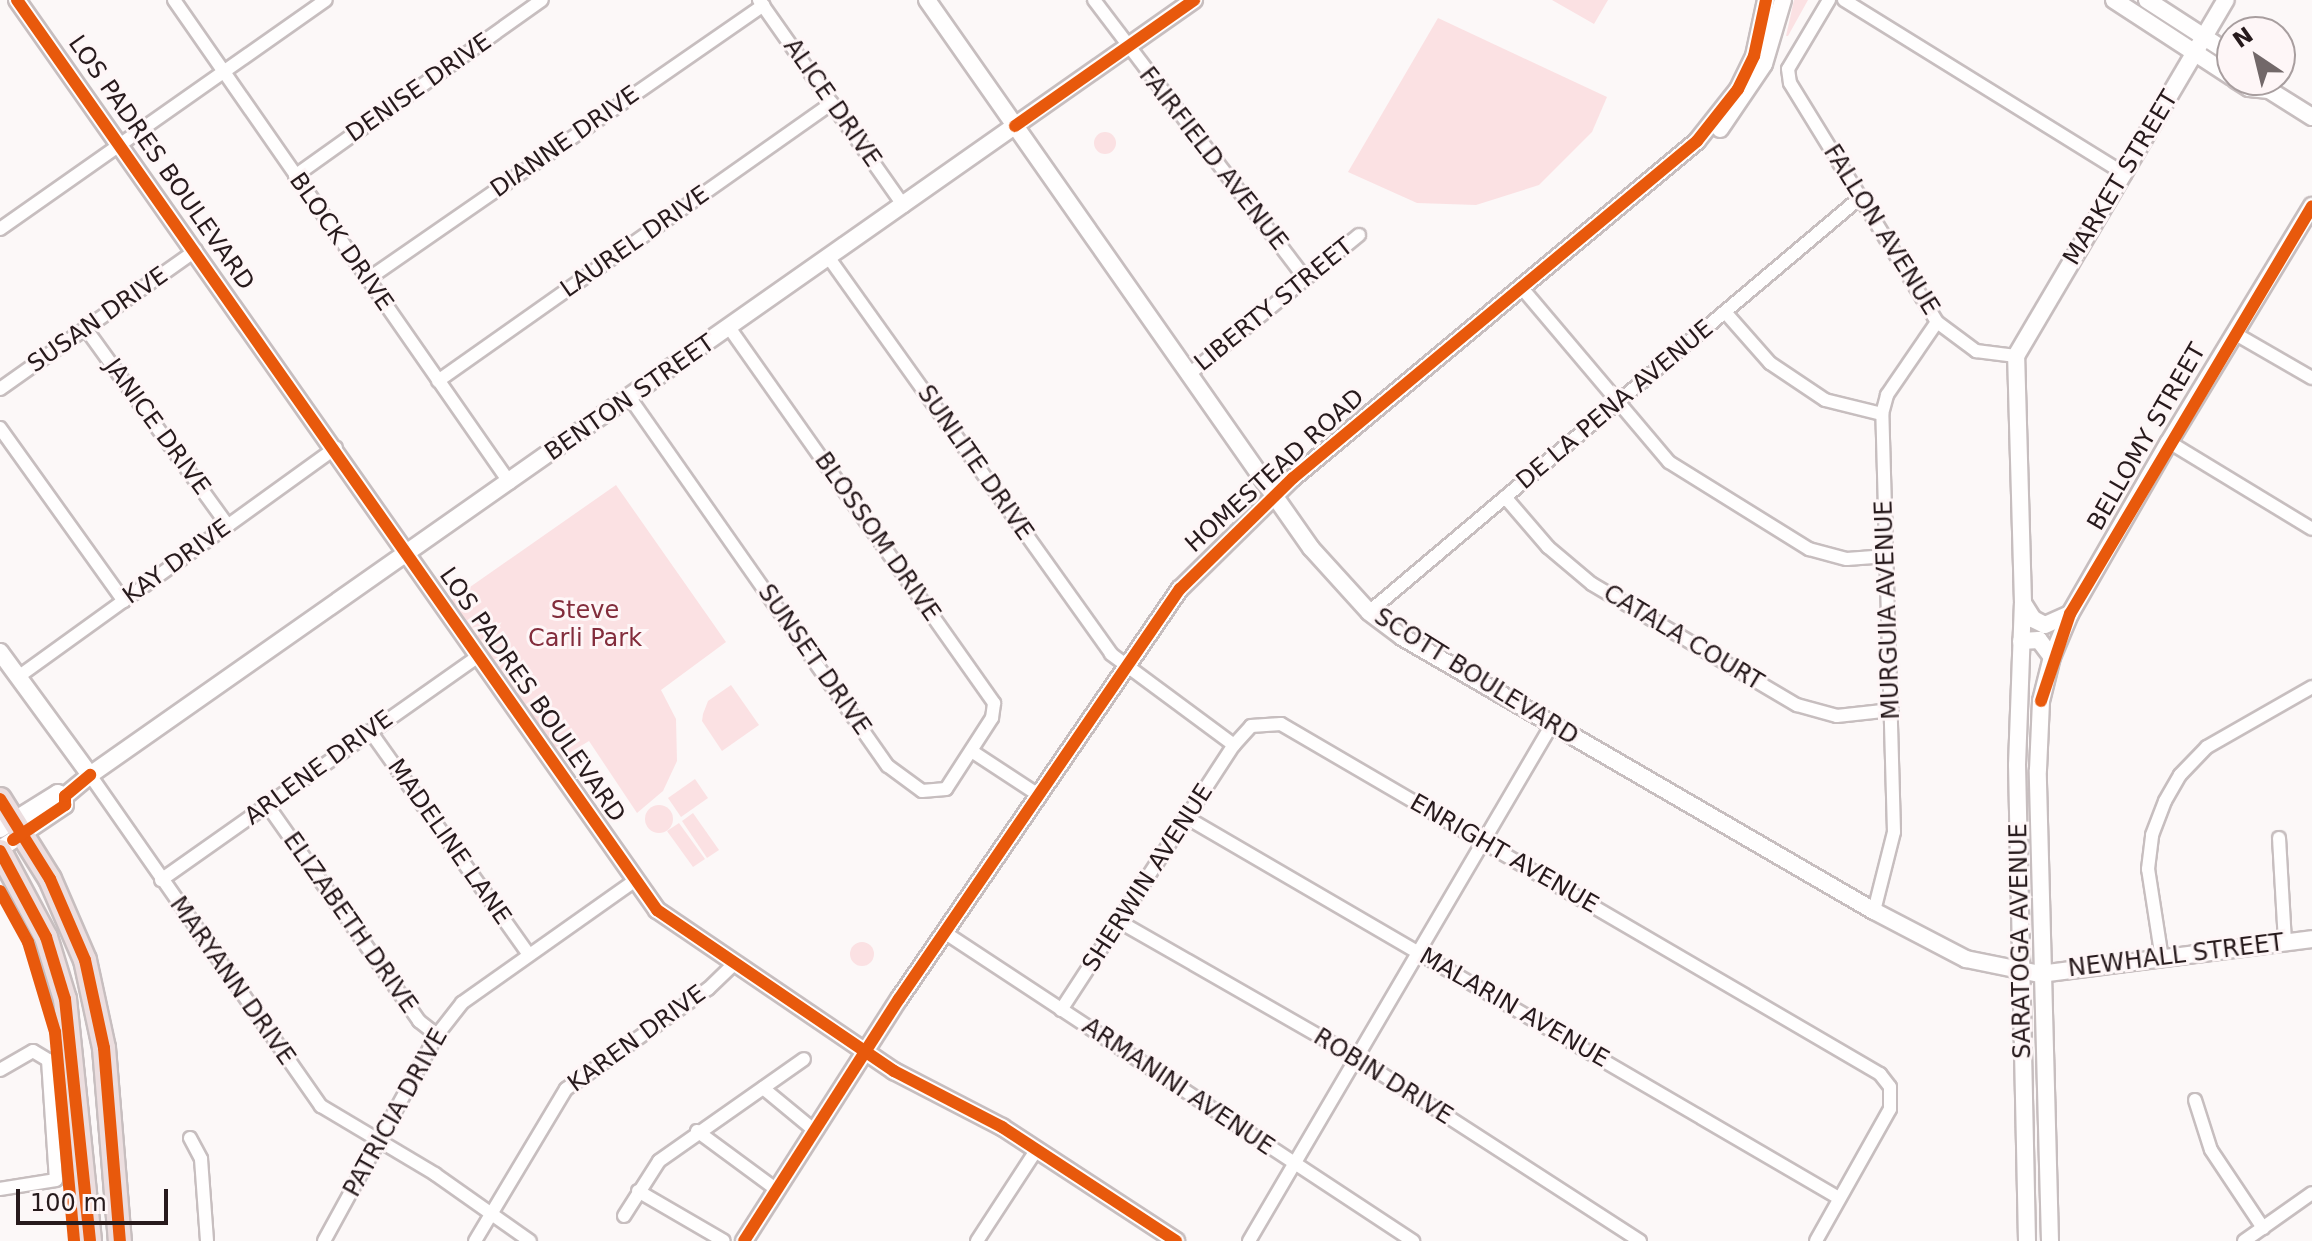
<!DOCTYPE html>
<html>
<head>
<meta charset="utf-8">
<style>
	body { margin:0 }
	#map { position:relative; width:2312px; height:1241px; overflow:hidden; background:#fcf8f8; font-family:"DejaVu Sans",sans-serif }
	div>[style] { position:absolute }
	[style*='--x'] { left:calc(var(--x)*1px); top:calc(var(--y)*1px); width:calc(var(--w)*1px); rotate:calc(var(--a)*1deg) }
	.green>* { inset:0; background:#fbe1e3 }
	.round { border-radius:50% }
	.roads { filter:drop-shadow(2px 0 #c7bebf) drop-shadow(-2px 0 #c7bebf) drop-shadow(0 2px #c7bebf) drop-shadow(0 -2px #c7bebf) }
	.street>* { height:12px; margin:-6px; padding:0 6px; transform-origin:6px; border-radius:6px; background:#fffefe }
	.secondary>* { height:16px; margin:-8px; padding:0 8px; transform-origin:8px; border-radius:8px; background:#fffefe }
	.highway>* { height:22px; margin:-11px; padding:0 11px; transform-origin:11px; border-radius:11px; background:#ecdedf }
	.cycleway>* { height:12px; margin:-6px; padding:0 6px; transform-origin:6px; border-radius:6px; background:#e8590c }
	span { translate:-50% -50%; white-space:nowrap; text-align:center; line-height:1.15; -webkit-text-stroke:6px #fef6f7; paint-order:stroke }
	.street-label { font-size:24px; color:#271a1c }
	.park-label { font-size:24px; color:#822c3b }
	.north { position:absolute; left:2216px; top:16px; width:80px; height:80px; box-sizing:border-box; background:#fef6f7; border:2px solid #a89e9f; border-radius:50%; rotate:325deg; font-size:22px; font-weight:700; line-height:32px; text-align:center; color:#271a1c }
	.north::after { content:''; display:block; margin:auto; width:28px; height:36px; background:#726869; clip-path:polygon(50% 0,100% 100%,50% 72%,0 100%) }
	.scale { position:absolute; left:16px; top:1189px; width:152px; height:36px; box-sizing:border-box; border:4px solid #271a1c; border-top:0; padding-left:10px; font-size:24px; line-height:28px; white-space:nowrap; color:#271a1c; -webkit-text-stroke:6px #fef6f7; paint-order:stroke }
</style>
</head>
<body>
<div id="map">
	<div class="green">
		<div style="clip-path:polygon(1552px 0,1608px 0,1594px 24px)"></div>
		<div style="clip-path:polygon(1794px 0,1808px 0,1788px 36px,1786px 36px)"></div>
		<div style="clip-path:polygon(1438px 18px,1607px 97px,1592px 132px,1539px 185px,1476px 205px,1417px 203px,1348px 172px)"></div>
		<div class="round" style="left:1094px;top:132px;width:22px;height:22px"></div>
		<div style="clip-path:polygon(616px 485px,726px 642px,661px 690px,676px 719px,677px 761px,663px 791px,637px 813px,589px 741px,561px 758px,450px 601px)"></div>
		<div style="clip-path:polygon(731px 685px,759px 725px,722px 751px,702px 721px,703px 714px,708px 701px)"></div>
		<div style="clip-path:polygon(695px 779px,708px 798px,681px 817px,668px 798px)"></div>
		<div class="round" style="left:645px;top:805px;width:28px;height:28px"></div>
		<div style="clip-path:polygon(693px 813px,719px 850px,707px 858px,682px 821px)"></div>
		<div style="clip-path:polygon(679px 823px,705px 859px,693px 867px,667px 831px)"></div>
		<div class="round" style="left:850px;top:942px;width:24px;height:24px"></div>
	</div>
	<div class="roads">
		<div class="street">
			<div style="--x:174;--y:0;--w:588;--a:55.18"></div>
			<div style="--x:759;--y:0;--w:252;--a:54.9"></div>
			<div style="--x:1094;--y:0;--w:349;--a:52.8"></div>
			<div style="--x:1829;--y:0;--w:80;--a:120.7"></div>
			<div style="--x:1788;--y:69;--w:14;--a:82"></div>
			<div style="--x:1790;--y:83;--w:281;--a:58.4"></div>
			<div style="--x:1937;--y:322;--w:49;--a:36.6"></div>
			<div style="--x:1976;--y:351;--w:40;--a:7.1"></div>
			<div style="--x:1844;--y:0;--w:331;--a:31.8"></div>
			<div style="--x:295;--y:176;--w:303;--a:-35.5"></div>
			<div style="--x:0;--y:229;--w:398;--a:-35.1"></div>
			<div style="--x:829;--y:258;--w:486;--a:54.5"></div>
			<div style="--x:1111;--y:654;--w:153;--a:36.5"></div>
			<div style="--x:368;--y:279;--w:481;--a:-34.7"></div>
			<div style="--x:1521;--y:287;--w:229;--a:49.8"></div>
			<div style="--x:1669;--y:462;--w:165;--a:31.9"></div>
			<div style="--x:1809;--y:549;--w:39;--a:15"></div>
			<div style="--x:1847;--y:559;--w:40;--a:-4.3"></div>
			<div style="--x:1725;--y:312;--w:68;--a:48.6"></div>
			<div style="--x:1770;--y:363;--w:66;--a:33.9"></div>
			<div style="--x:1825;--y:400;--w:59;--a:13.8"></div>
			<div style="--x:86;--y:329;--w:243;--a:54.2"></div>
			<div style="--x:2234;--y:333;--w:90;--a:30"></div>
			<div style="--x:1188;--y:375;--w:221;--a:-39.3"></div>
			<div style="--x:438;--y:381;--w:482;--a:-35.2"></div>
			<div style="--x:0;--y:389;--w:240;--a:-35.3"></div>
			<div style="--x:630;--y:398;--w:449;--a:55"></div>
			<div style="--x:888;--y:766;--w:42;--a:36.3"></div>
			<div style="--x:922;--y:791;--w:24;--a:-5"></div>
			<div style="--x:946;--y:789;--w:85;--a:-57.1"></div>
			<div style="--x:992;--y:718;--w:15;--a:-82"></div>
			<div style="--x:994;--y:703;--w:460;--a:-125.2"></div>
			<div style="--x:0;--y:428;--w:213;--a:54.4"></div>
			<div style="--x:2169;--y:442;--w:167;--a:31.3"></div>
			<div style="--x:1505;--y:497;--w:66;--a:49.3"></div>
			<div style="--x:1548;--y:547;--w:57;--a:40.1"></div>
			<div style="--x:1592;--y:584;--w:238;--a:30.6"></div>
			<div style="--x:1797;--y:705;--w:41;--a:15.4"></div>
			<div style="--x:1837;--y:716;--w:55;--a:-6.2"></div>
			<div style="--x:1369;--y:612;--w:644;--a:-40.15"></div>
			<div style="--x:18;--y:677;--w:392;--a:-35.8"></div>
			<div style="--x:370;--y:731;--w:272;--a:54.6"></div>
			<div style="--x:973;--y:752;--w:77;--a:33.3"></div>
			<div style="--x:90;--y:775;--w:404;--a:55.1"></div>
			<div style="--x:321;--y:1106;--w:133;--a:30.8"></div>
			<div style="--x:435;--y:1174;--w:116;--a:35.2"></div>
			<div style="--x:268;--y:806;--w:263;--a:54.9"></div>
			<div style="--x:419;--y:1021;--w:23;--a:38"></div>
			<div style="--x:1189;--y:819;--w:752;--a:30.25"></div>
			<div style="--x:2279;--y:838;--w:104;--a:86.7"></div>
			<div style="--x:161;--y:880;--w:388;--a:-35.2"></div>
			<div style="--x:1874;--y:911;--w:81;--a:-75.8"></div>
			<div style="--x:1894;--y:832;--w:418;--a:-91.6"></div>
			<div style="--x:1882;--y:414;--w:20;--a:-75"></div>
			<div style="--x:1887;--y:395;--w:88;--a:-55.6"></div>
			<div style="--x:1120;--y:922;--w:273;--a:29.8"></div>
			<div style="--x:1357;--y:1058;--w:337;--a:32.9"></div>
			<div style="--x:944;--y:932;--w:562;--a:33.38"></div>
			<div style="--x:2162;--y:959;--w:91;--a:-98.8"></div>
			<div style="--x:2148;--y:869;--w:34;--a:-83"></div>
			<div style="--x:2152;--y:835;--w:36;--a:-69"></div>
			<div style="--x:2165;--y:801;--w:30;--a:-60"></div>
			<div style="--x:2180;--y:775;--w:39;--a:-46"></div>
			<div style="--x:2207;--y:747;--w:121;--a:-29.7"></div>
			<div style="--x:1061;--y:1010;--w:316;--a:-56.9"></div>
			<div style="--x:1234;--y:745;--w:25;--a:-48"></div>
			<div style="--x:1251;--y:726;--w:30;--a:-4"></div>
			<div style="--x:1281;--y:724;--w:694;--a:30.3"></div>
			<div style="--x:1880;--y:1074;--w:16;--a:52"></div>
			<div style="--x:1890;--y:1087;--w:22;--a:90"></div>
			<div style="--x:1890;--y:1109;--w:151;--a:119.3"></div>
			<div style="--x:0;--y:1070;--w:38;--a:-30"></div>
			<div style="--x:33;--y:1051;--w:17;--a:31"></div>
			<div style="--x:48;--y:1060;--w:120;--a:86.2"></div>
			<div style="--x:56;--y:1180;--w:57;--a:170.9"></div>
			<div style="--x:763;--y:1088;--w:67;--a:39.6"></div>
			<div style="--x:2195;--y:1100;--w:52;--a:72.3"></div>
			<div style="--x:2211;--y:1150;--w:94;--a:56.3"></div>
			<div style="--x:697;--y:1131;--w:99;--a:36.4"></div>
			<div style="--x:190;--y:1138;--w:24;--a:62"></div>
			<div style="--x:201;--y:1159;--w:82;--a:85.8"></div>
			<div style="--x:638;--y:1191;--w:99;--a:30.2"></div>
			<div style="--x:624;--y:1216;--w:65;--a:-57.5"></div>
			<div style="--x:659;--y:1161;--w:177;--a:-35.1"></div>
			<div style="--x:324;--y:1241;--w:235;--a:-61.3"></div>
			<div style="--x:437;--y:1035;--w:41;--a:-52"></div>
			<div style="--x:462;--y:1003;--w:211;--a:-35.3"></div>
			<div style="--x:475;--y:1241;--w:177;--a:-59.1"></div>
			<div style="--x:566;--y:1089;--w:174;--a:-35.2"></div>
			<div style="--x:708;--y:989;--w:33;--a:-44"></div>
			<div style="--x:977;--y:1241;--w:110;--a:-56.9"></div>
			<div style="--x:1249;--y:1241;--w:597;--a:-59.61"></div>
			<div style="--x:2244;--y:1241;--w:83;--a:-35.2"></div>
		</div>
		<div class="secondary">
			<div style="--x:17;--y:0;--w:1113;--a:54.88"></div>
			<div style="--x:657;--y:910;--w:287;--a:34.2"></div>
			<div style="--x:894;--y:1071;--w:122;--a:27.4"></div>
			<div style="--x:1002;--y:1127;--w:208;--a:33.2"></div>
			<div style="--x:927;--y:0;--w:669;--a:54.98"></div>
			<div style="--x:1311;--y:548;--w:86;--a:47.8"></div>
			<div style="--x:1369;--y:612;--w:41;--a:37.1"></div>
			<div style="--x:1402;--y:637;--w:546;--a:30.14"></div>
			<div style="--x:1874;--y:911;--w:104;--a:27.6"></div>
			<div style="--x:1966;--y:959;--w:76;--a:11.5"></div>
			<div style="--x:2040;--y:974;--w:274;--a:-7.3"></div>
			<div style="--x:2114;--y:0;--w:141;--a:33.1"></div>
			<div style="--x:2147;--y:0;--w:101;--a:32.9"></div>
			<div style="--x:2236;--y:80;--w:15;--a:32"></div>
			<div style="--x:2249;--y:88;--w:20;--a:6"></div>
			<div style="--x:2269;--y:90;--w:51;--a:32.1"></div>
			<div style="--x:1720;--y:129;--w:78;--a:-55.9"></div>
			<div style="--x:1764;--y:64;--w:67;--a:-73.5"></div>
			<div style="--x:2023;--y:603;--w:19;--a:58"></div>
			<div style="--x:2033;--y:619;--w:13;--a:27"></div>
			<div style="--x:2045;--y:625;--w:27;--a:-24"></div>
			<div style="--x:2021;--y:641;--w:18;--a:-3"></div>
			<div style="--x:2039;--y:640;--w:21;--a:53"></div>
			<div style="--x:0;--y:652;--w:152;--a:53.8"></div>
			<div style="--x:0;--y:829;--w:68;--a:-31.8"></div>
			<div style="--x:58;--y:793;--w:8;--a:23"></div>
			<div style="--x:0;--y:849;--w:78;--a:-34.1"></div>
			<div style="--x:65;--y:805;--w:9;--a:-90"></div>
			<div style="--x:65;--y:796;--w:33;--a:-40"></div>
			<div style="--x:90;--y:775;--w:1349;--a:-35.07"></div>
			<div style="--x:744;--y:1241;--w:287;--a:-57.4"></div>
			<div style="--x:899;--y:999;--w:497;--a:-55.6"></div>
			<div style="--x:1180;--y:589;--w:158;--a:-44.5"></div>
			<div style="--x:1293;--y:478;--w:526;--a:-39.83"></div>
			<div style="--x:1697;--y:141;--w:66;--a:-51.7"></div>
			<div style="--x:1738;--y:89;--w:37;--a:-64"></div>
			<div style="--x:1754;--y:56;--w:57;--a:-77.9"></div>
			<div style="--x:2027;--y:1241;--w:476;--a:-91.2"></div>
			<div style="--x:2017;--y:765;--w:162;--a:-87.9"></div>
			<div style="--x:2023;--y:603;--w:247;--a:-91.6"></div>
			<div style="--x:2016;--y:356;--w:413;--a:-59.5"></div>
			<div style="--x:2050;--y:1241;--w:471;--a:-91.5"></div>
			<div style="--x:2038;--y:770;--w:69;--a:-87.5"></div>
			<div style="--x:2041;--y:701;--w:45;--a:-76"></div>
			<div style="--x:2052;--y:657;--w:47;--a:-67.3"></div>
			<div style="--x:2070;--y:614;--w:198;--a:-60.1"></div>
			<div style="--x:2169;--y:442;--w:276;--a:-58.8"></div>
		</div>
		<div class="highway">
			<div style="--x:0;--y:799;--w:94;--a:58"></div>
			<div style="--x:50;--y:879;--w:88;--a:66.6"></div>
			<div style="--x:85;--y:960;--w:90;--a:77.8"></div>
			<div style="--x:104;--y:1048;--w:194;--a:85.3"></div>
			<div style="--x:0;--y:851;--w:98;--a:61.9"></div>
			<div style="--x:46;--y:937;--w:65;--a:73"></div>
			<div style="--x:65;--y:999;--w:243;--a:84.1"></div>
		</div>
	</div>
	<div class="cycleway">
		<div style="--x:17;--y:0;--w:1113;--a:54.88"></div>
		<div style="--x:657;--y:910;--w:287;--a:34.2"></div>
		<div style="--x:894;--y:1071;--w:122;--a:27.4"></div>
		<div style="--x:1002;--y:1127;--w:208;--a:33.2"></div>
		<div style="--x:1015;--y:126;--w:219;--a:-35.1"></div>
		<div style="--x:2041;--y:701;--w:92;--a:-71.6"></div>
		<div style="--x:2070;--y:614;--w:474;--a:-59.3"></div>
		<div style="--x:0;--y:799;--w:94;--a:58"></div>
		<div style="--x:50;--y:879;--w:88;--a:66.6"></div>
		<div style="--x:85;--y:960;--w:90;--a:77.8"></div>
		<div style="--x:104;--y:1048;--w:194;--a:85.3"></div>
		<div style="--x:13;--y:840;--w:63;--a:-33.9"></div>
		<div style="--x:65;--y:805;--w:9;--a:-90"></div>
		<div style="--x:65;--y:796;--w:33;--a:-40"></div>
		<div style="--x:0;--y:851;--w:98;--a:61.9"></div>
		<div style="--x:46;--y:937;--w:65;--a:73"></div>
		<div style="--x:65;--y:999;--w:243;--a:84.1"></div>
		<div style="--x:0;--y:891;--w:58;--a:61.2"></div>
		<div style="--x:28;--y:942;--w:94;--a:73.3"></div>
		<div style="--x:55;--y:1032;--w:210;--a:84.8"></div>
		<div style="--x:744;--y:1241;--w:287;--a:-57.4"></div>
		<div style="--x:899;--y:999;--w:497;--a:-55.6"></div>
		<div style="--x:1180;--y:589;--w:158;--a:-44.5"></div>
		<div style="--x:1293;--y:478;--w:526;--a:-39.83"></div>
		<div style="--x:1697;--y:141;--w:66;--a:-51.7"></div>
		<div style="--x:1738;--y:89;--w:37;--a:-64"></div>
		<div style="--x:1754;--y:56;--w:57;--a:-77.9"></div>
	</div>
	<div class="street-label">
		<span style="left:419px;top:88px;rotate:-35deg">DENISE DRIVE</span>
		<span style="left:832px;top:103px;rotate:55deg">ALICE DRIVE</span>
		<span style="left:565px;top:142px;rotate:-35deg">DIANNE DRIVE</span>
		<span style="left:1213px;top:159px;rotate:52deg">FAIRFIELD AVENUE</span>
		<span style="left:161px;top:163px;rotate:55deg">LOS PADRES BOULEVARD</span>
		<span style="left:2121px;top:178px;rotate:-59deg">MARKET STREET</span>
		<span style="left:1881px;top:230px;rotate:58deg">FALLON AVENUE</span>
		<span style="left:341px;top:242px;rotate:55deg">BLOCK DRIVE</span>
		<span style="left:635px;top:242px;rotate:-35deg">LAUREL DRIVE</span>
		<span style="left:1274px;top:305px;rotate:-39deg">LIBERTY STREET</span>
		<span style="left:98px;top:320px;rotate:-35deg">SUSAN DRIVE</span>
		<span style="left:630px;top:398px;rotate:-35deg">BENTON STREET</span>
		<span style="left:1615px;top:405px;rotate:-40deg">DE LA PENA AVENUE</span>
		<span style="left:157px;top:427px;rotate:54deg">JANICE DRIVE</span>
		<span style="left:2147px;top:437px;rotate:-60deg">BELLOMY STREET</span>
		<span style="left:975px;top:463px;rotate:55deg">SUNLITE DRIVE</span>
		<span style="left:1275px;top:471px;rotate:-42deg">HOMESTEAD ROAD</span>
		<span style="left:877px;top:537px;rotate:55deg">BLOSSOM DRIVE</span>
		<span style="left:177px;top:562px;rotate:-36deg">KAY DRIVE</span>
		<span style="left:1888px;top:610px;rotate:-92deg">MURGUIA AVENUE</span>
		<span style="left:1683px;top:638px;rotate:31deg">CATALA COURT</span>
		<span style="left:814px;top:660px;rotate:55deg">SUNSET DRIVE</span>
		<span style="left:1476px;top:677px;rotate:32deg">SCOTT BOULEVARD</span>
		<span style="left:532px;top:695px;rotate:55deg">LOS PADRES BOULEVARD</span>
		<span style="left:319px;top:768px;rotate:-36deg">ARLENE DRIVE</span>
		<span style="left:449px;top:842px;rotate:55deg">MADELINE LANE</span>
		<span style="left:1504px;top:854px;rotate:30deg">ENRIGHT AVENUE</span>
		<span style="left:1148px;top:878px;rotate:-57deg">SHERWIN AVENUE</span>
		<span style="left:350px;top:923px;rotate:55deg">ELIZABETH DRIVE</span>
		<span style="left:2021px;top:941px;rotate:-91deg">SARATOGA AVENUE</span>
		<span style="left:2176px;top:956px;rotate:-7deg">NEWHALL STREET</span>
		<span style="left:232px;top:981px;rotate:55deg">MARYANN DRIVE</span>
		<span style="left:1514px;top:1008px;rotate:30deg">MALARIN AVENUE</span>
		<span style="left:637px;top:1039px;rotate:-36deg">KAREN DRIVE</span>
		<span style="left:1383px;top:1077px;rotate:32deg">ROBIN DRIVE</span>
		<span style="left:1178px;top:1087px;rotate:34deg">ARMANINI AVENUE</span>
		<span style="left:396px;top:1113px;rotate:-61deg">PATRICIA DRIVE</span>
	</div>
	<div class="park-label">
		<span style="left:585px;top:625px">Steve<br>Carli Park</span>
	</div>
	<div class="north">N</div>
	<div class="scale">100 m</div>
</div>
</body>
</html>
